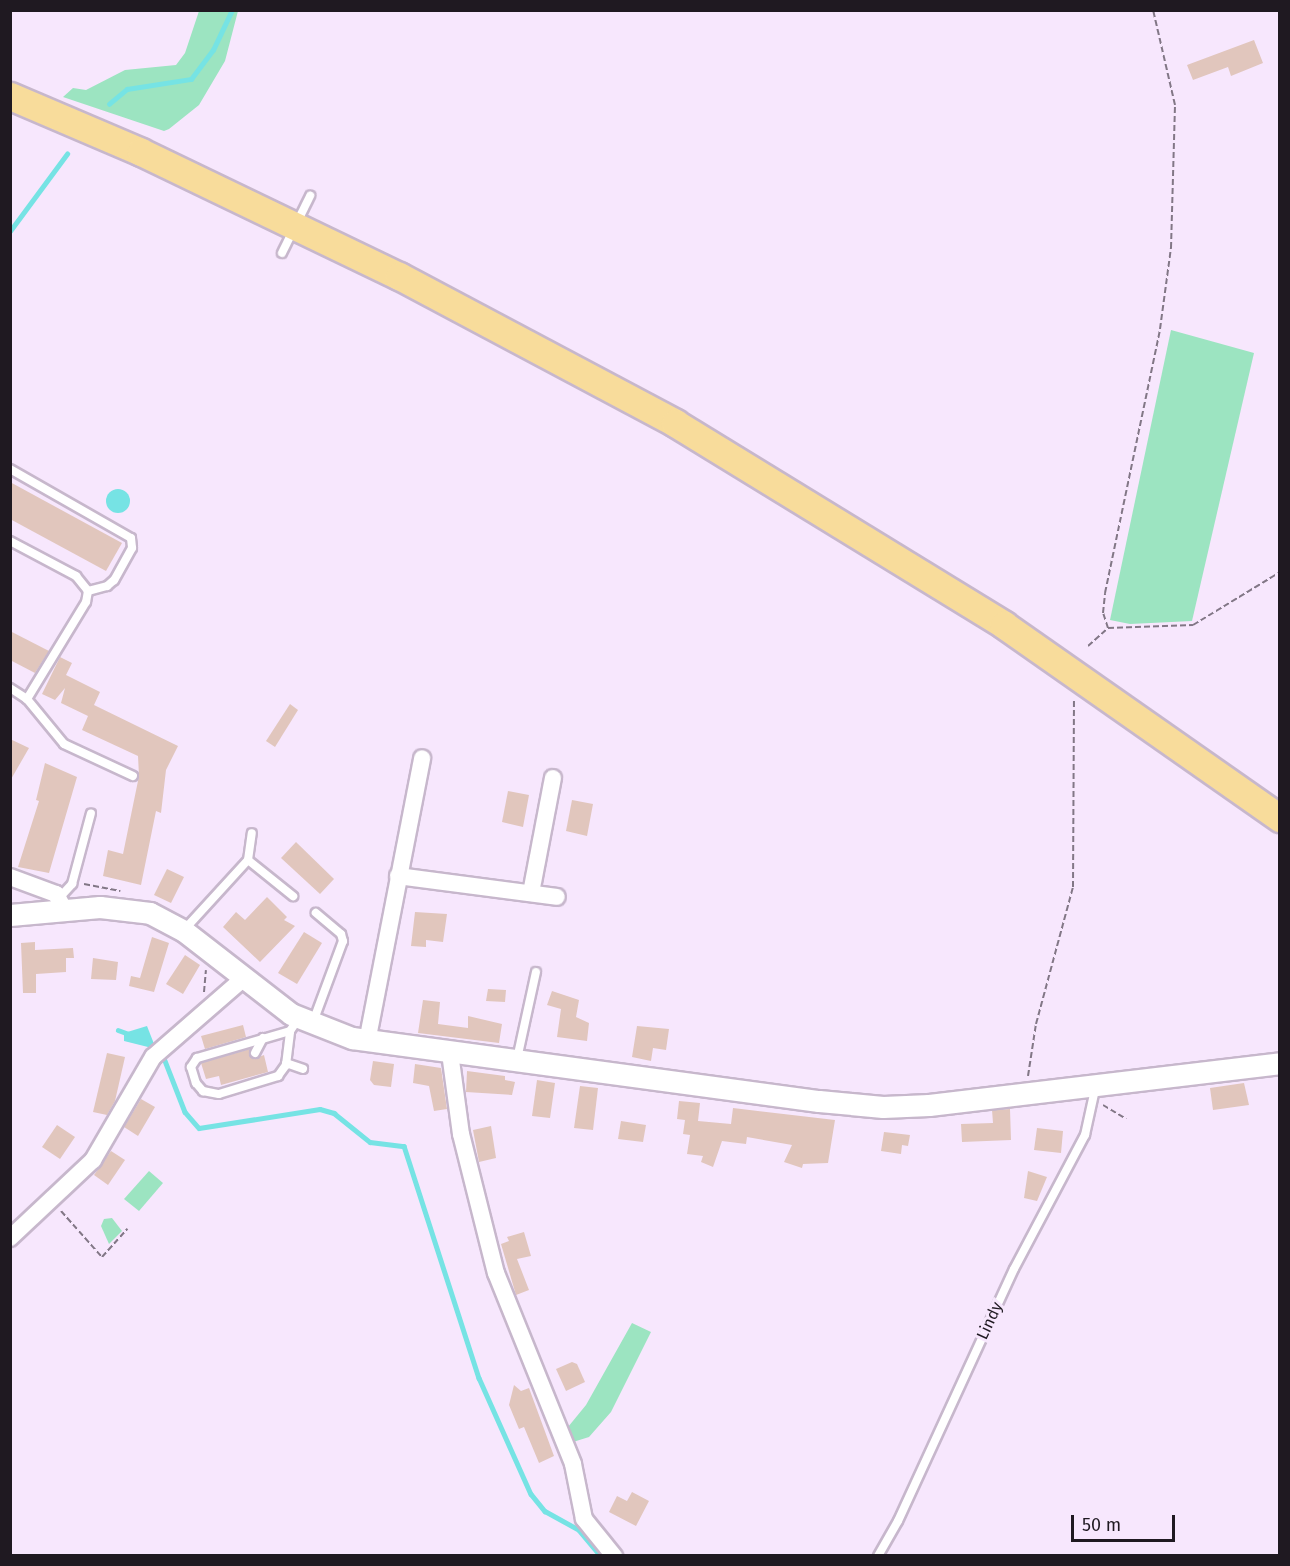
<!DOCTYPE html>
<html>
<head>
<meta charset="utf-8">
<style>
	body { margin:0 }
	#map { position:relative; width:1290px; height:1566px; overflow:hidden; background:#f7e7fd; font-family:"Fira Sans",sans-serif }
	div>[style] { position:absolute }
	[style*='--x'] { left:calc(var(--x)*1px); top:calc(var(--y)*1px); width:calc(var(--w)*1px); rotate:calc(var(--a)*1deg) }
	.green>* { inset:0; background:#9ce4c1 }
	.water>* { inset:0; background:#76e3e4 }
	.round { border-radius:50% }
	.stream>* { height:4.5px; margin:-2.25px; padding:0 2.25px; transform-origin:2.25px; border-radius:2.25px; background:#76e3e4 }
	.building>* { inset:0; background:#e1c6bd }
	.path>* { height:2px; margin-top:-1px; transform-origin:0; background:repeating-linear-gradient(90deg,#827786 0 6px,transparent 0 9px) }
	.roads { filter:drop-shadow(2px 0 #c7b7cc) drop-shadow(-2px 0 #c7b7cc) drop-shadow(0 2px #c7b7cc) drop-shadow(0 -2px #c7b7cc) }
	.service>* { height:8px; margin:-4px; padding:0 4px; transform-origin:4px; border-radius:4px; background:#fff }
	.minor>* { height:16px; margin:-8px; padding:0 8px; transform-origin:8px; border-radius:8px; background:#fff }
	.tertiary>* { height:21px; margin:-10.5px; padding:0 10.5px; transform-origin:10.5px; border-radius:10.5px; background:#fff }
	.primary>* { height:27px; margin:-13.5px; padding:0 13.5px; transform-origin:13.5px; border-radius:13.5px; background:#f8dc9b }
	span { translate:-50% -50%; white-space:nowrap; text-align:center; line-height:1.15; -webkit-text-stroke:6px #f7e7fd; paint-order:stroke }
	.street-label { font-size:16px; color:#1f1921 }
	.frame { position:absolute; inset:0; border:12px solid #1f1921; pointer-events:none }
	.scale { position:absolute; left:1071px; top:1515px; width:104px; height:27px; box-sizing:border-box; border:3px solid #1f1921; border-top:0; padding-left:8px; font-size:18px; line-height:21px; white-space:nowrap; color:#1f1921; -webkit-text-stroke:4px #f7e7fd; paint-order:stroke }
</style>
</head>
<body>
<div id="map">
	<div class="green">
		<div style="clip-path:polygon(199px 11px,238px 11px,225px 61px,199px 105px,169px 129px,164px 131px,63px 97px,73px 88px,86px 90px,125px 70px,176px 65px,185px 53px)"></div>
		<div style="clip-path:polygon(1171px 330px,1254px 353px,1192px 621px,1130px 624px,1110px 620px)"></div>
		<div style="clip-path:polygon(149px 1171px,163px 1183px,139px 1211px,124px 1199px)"></div>
		<div style="clip-path:polygon(112px 1218px,122px 1231px,109px 1244px,101px 1226px,104px 1219px)"></div>
		<div style="clip-path:polygon(632px 1323px,651px 1332px,611px 1412px,589px 1437px,573px 1442px,568px 1427px,586px 1405px)"></div>
	</div>
	<div class="water">
		<div class="round" style="left:106px;top:489px;width:24px;height:24px"></div>
		<div style="clip-path:polygon(147px 1026px,156px 1049px,124px 1041px,124px 1033px)"></div>
	</div>
	<div class="stream">
		<div style="--x:109;--y:104;--w:23;--a:-40"></div>
		<div style="--x:127;--y:89;--w:65;--a:-8.9"></div>
		<div style="--x:191;--y:79;--w:36;--a:-53"></div>
		<div style="--x:213;--y:50;--w:44;--a:-64.6"></div>
		<div style="--x:10;--y:231;--w:96;--a:-53.5"></div>
		<div style="--x:118;--y:1030;--w:12;--a:20"></div>
		<div style="--x:162;--y:1053;--w:63;--a:68.7"></div>
		<div style="--x:185;--y:1112;--w:21;--a:49"></div>
		<div style="--x:199;--y:1128;--w:122;--a:-8.9"></div>
		<div style="--x:320;--y:1109;--w:15;--a:16"></div>
		<div style="--x:334;--y:1113;--w:46;--a:38.9"></div>
		<div style="--x:370;--y:1142;--w:34;--a:7"></div>
		<div style="--x:404;--y:1146;--w:244;--a:72.1"></div>
		<div style="--x:479;--y:1378;--w:127;--a:65.9"></div>
		<div style="--x:531;--y:1494;--w:22;--a:51"></div>
		<div style="--x:545;--y:1511;--w:39;--a:29"></div>
		<div style="--x:579;--y:1530;--w:34;--a:50"></div>
	</div>
	<div class="building">
		<div style="clip-path:polygon(1254px 40px,1263px 63px,1231px 76px,1228px 67px,1193px 80px,1187px 65px)"></div>
		<div style="clip-path:polygon(10px 482px,122px 543px,106px 571px,10px 519px)"></div>
		<div style="clip-path:polygon(10px 631px,49px 651px,35px 673px,10px 660px)"></div>
		<div style="clip-path:polygon(60px 657px,72px 663px,66px 675px,100px 692px,94px 705px,178px 746px,166px 770px,161px 813px,156px 811px,141px 885px,103px 876px,108px 850px,123px 854px,139px 776px,138px 756px,82px 730px,88px 716px,61px 703px,65px 688px,55px 700px,42px 694px)"></div>
		<div style="clip-path:polygon(290px 704px,298px 710px,275px 747px,266px 741px)"></div>
		<div style="clip-path:polygon(10px 739px,29px 748px,10px 781px)"></div>
		<div style="clip-path:polygon(45px 763px,77px 777px,49px 873px,18px 867px,39px 801px,36px 800px)"></div>
		<div style="clip-path:polygon(508px 791px,529px 795px,523px 827px,502px 822px)"></div>
		<div style="clip-path:polygon(572px 800px,593px 804px,587px 836px,566px 831px)"></div>
		<div style="clip-path:polygon(296px 842px,334px 879px,320px 894px,281px 858px)"></div>
		<div style="clip-path:polygon(167px 869px,184px 877px,171px 903px,154px 895px)"></div>
		<div style="clip-path:polygon(267px 897px,287px 917px,284px 920px,295px 926px,260px 962px,223px 927px,236px 912px,245px 920px)"></div>
		<div style="clip-path:polygon(415px 912px,447px 914px,443px 942px,426px 940px,426px 947px,411px 946px)"></div>
		<div style="clip-path:polygon(304px 932px,322px 943px,297px 984px,278px 973px)"></div>
		<div style="clip-path:polygon(152px 937px,169px 943px,154px 992px,129px 986px,131px 976px,140px 978px)"></div>
		<div style="clip-path:polygon(35px 942px,35px 950px,73px 948px,74px 958px,66px 958px,66px 972px,36px 974px,36px 993px,23px 993px,21px 943px)"></div>
		<div style="clip-path:polygon(185px 955px,200px 965px,183px 994px,166px 984px)"></div>
		<div style="clip-path:polygon(93px 958px,118px 962px,116px 980px,91px 979px)"></div>
		<div style="clip-path:polygon(488px 989px,506px 990px,505px 1002px,486px 1001px)"></div>
		<div style="clip-path:polygon(552px 991px,579px 1000px,576px 1017px,589px 1023px,587px 1041px,557px 1037px,561px 1009px,547px 1005px)"></div>
		<div style="clip-path:polygon(423px 1000px,440px 1002px,438px 1024px,468px 1028px,468px 1016px,502px 1024px,499px 1043px,418px 1033px)"></div>
		<div style="clip-path:polygon(243px 1025px,246px 1037px,205px 1049px,201px 1036px)"></div>
		<div style="clip-path:polygon(637px 1026px,669px 1029px,666px 1050px,653px 1048px,651px 1061px,632px 1057px)"></div>
		<div style="clip-path:polygon(250px 1049px,253px 1059px,264px 1055px,268px 1072px,221px 1085px,219px 1076px,206px 1079px,201px 1063px)"></div>
		<div style="clip-path:polygon(107px 1053px,125px 1057px,115px 1101px,107px 1115px,93px 1112px)"></div>
		<div style="clip-path:polygon(373px 1061px,394px 1064px,391px 1087px,374px 1085px,370px 1080px)"></div>
		<div style="clip-path:polygon(415px 1064px,441px 1068px,447px 1109px,434px 1111px,429px 1086px,413px 1083px)"></div>
		<div style="clip-path:polygon(467px 1071px,505px 1076px,505px 1080px,515px 1082px,512px 1095px,466px 1092px)"></div>
		<div style="clip-path:polygon(537px 1080px,555px 1083px,550px 1118px,532px 1116px)"></div>
		<div style="clip-path:polygon(1244px 1083px,1249px 1105px,1213px 1110px,1210px 1088px)"></div>
		<div style="clip-path:polygon(580px 1086px,598px 1088px,593px 1130px,574px 1128px)"></div>
		<div style="clip-path:polygon(141px 1099px,155px 1107px,138px 1136px,124px 1127px)"></div>
		<div style="clip-path:polygon(679px 1101px,700px 1103px,698px 1121px,731px 1124px,733px 1108px,835px 1120px,828px 1163px,803px 1164px,802px 1168px,784px 1162px,792px 1145px,747px 1137px,746px 1144px,722px 1141px,713px 1167px,701px 1162px,703px 1156px,687px 1154px,690px 1135px,683px 1134px,685px 1120px,677px 1119px)"></div>
		<div style="clip-path:polygon(1010px 1109px,1011px 1140px,962px 1142px,961px 1124px,993px 1123px,992px 1110px)"></div>
		<div style="clip-path:polygon(621px 1121px,646px 1125px,643px 1142px,618px 1139px)"></div>
		<div style="clip-path:polygon(57px 1125px,75px 1137px,60px 1159px,42px 1147px)"></div>
		<div style="clip-path:polygon(491px 1126px,496px 1158px,479px 1162px,473px 1130px)"></div>
		<div style="clip-path:polygon(1037px 1128px,1063px 1131px,1061px 1153px,1034px 1150px)"></div>
		<div style="clip-path:polygon(884px 1132px,910px 1135px,908px 1146px,902px 1145px,901px 1154px,881px 1151px)"></div>
		<div style="clip-path:polygon(111px 1151px,125px 1160px,108px 1185px,94px 1175px)"></div>
		<div style="clip-path:polygon(1028px 1171px,1047px 1177px,1037px 1201px,1024px 1198px)"></div>
		<div style="clip-path:polygon(524px 1232px,531px 1256px,517px 1259px,529px 1290px,516px 1295px,501px 1244px,509px 1241px,507px 1237px)"></div>
		<div style="clip-path:polygon(572px 1362px,577px 1364px,585px 1382px,566px 1391px,556px 1369px)"></div>
		<div style="clip-path:polygon(514px 1385px,521px 1391px,529px 1388px,554px 1456px,539px 1463px,524px 1427px,519px 1429px,509px 1405px)"></div>
		<div style="clip-path:polygon(632px 1492px,649px 1501px,636px 1526px,609px 1512px,617px 1496px,627px 1501px)"></div>
	</div>
	<div class="path">
		<div style="--x:1108;--y:628;--w:85;--a:-2"></div>
		<div style="--x:1193;--y:625;--w:102;--a:-31.3"></div>
		<div style="--x:1088;--y:646;--w:27;--a:-42"></div>
		<div style="--x:1108;--y:628;--w:16;--a:-108"></div>
		<div style="--x:1103;--y:613;--w:20;--a:-84"></div>
		<div style="--x:1105;--y:593;--w:270;--a:-78.2"></div>
		<div style="--x:1160;--y:329;--w:82;--a:-82.3"></div>
		<div style="--x:1171;--y:248;--w:143;--a:-88.4"></div>
		<div style="--x:1175;--y:105;--w:98;--a:-103"></div>
		<div style="--x:84;--y:884;--w:37;--a:11"></div>
		<div style="--x:204;--y:992;--w:22;--a:-85"></div>
		<div style="--x:1028;--y:1076;--w:53;--a:-81.3"></div>
		<div style="--x:1036;--y:1024;--w:142;--a:-74.9"></div>
		<div style="--x:1073;--y:887;--w:189;--a:-89.7"></div>
		<div style="--x:1103;--y:1105;--w:27;--a:31"></div>
		<div style="--x:61;--y:1211;--w:62;--a:48.3"></div>
		<div style="--x:102;--y:1257;--w:38;--a:-48"></div>
	</div>
	<div class="roads">
		<div class="service">
			<div style="--x:282;--y:253;--w:64;--a:-63.8"></div>
			<div style="--x:10;--y:469;--w:139;--a:29.7"></div>
			<div style="--x:131;--y:538;--w:10;--a:84"></div>
			<div style="--x:132;--y:548;--w:37;--a:119"></div>
			<div style="--x:114;--y:580;--w:9;--a:139"></div>
			<div style="--x:107;--y:586;--w:20;--a:165"></div>
			<div style="--x:10;--y:541;--w:75;--a:27.9"></div>
			<div style="--x:76;--y:576;--w:19;--a:51"></div>
			<div style="--x:88;--y:591;--w:11;--a:100"></div>
			<div style="--x:86;--y:602;--w:114;--a:121.3"></div>
			<div style="--x:10;--y:688;--w:20;--a:33"></div>
			<div style="--x:27;--y:699;--w:58;--a:50.6"></div>
			<div style="--x:64;--y:744;--w:76;--a:24.9"></div>
			<div style="--x:248;--y:860;--w:58;--a:38.7"></div>
			<div style="--x:60;--y:897;--w:18;--a:-47"></div>
			<div style="--x:72;--y:884;--w:73;--a:-75"></div>
			<div style="--x:184;--y:930;--w:95;--a:-47.6"></div>
			<div style="--x:248;--y:860;--w:27;--a:-82"></div>
			<div style="--x:313;--y:1022;--w:86;--a:-69.7"></div>
			<div style="--x:343;--y:941;--w:7;--a:-106"></div>
			<div style="--x:341;--y:934;--w:33;--a:-140"></div>
			<div style="--x:290;--y:1031;--w:97;--a:163.8"></div>
			<div style="--x:197;--y:1058;--w:11;--a:124"></div>
			<div style="--x:191;--y:1067;--w:17;--a:73"></div>
			<div style="--x:196;--y:1083;--w:11;--a:49"></div>
			<div style="--x:203;--y:1091;--w:16;--a:11"></div>
			<div style="--x:219;--y:1094;--w:62;--a:-17"></div>
			<div style="--x:278;--y:1076;--w:14;--a:-54"></div>
			<div style="--x:286;--y:1065;--w:34;--a:-83"></div>
			<div style="--x:290;--y:1031;--w:14;--a:-56"></div>
			<div style="--x:255;--y:1053;--w:17;--a:-62"></div>
			<div style="--x:517;--y:1059;--w:89;--a:-77.7"></div>
			<div style="--x:286;--y:1063;--w:18;--a:19"></div>
			<div style="--x:878;--y:1556;--w:40;--a:-60.3"></div>
			<div style="--x:898;--y:1521;--w:277;--a:-65.3"></div>
			<div style="--x:1014;--y:1269;--w:152;--a:-62.1"></div>
			<div style="--x:1085;--y:1135;--w:51;--a:-77.6"></div>
		</div>
		<div class="minor">
			<div style="--x:398;--y:876;--w:160;--a:7.5"></div>
			<div style="--x:10;--y:877;--w:49;--a:20.3"></div>
			<div style="--x:56;--y:894;--w:17;--a:62"></div>
			<div style="--x:531;--y:893;--w:117;--a:-79.2"></div>
			<div style="--x:367;--y:1042;--w:289;--a:-79"></div>
			<div style="--x:450;--y:1053;--w:82;--a:82.3"></div>
			<div style="--x:461;--y:1134;--w:143;--a:75.9"></div>
			<div style="--x:496;--y:1273;--w:206;--a:68"></div>
			<div style="--x:573;--y:1464;--w:56;--a:78.7"></div>
			<div style="--x:584;--y:1519;--w:48;--a:51"></div>
			<div style="--x:10;--y:1238;--w:114;--a:-43.2"></div>
			<div style="--x:93;--y:1160;--w:119;--a:-59.8"></div>
			<div style="--x:153;--y:1057;--w:121;--a:-41"></div>
		</div>
		<div class="tertiary">
			<div style="--x:10;--y:915;--w:90;--a:-5.1"></div>
			<div style="--x:100;--y:907;--w:50;--a:6.8"></div>
			<div style="--x:150;--y:913;--w:38;--a:28"></div>
			<div style="--x:184;--y:931;--w:135;--a:37.8"></div>
			<div style="--x:291;--y:1014;--w:66;--a:21.5"></div>
			<div style="--x:352;--y:1038;--w:471;--a:7.7"></div>
			<div style="--x:819;--y:1101;--w:64;--a:5.4"></div>
			<div style="--x:883;--y:1107;--w:46;--a:-2.5"></div>
			<div style="--x:929;--y:1105;--w:354;--a:-6.8"></div>
		</div>
		<div class="primary">
			<div style="--x:10;--y:96;--w:142;--a:23.1"></div>
			<div style="--x:141;--y:152;--w:286;--a:25.7"></div>
			<div style="--x:399;--y:276;--w:313;--a:28"></div>
			<div style="--x:675;--y:423;--w:386;--a:31.5"></div>
			<div style="--x:1004;--y:625;--w:337;--a:35"></div>
		</div>
	</div>
	<div class="street-label">
		<span style="left:990px;top:1321px;rotate:-65deg">Lindy</span>
	</div>
	<div class="frame"></div>
	<div class="scale">50 m</div>
</div>
</body>
</html>
